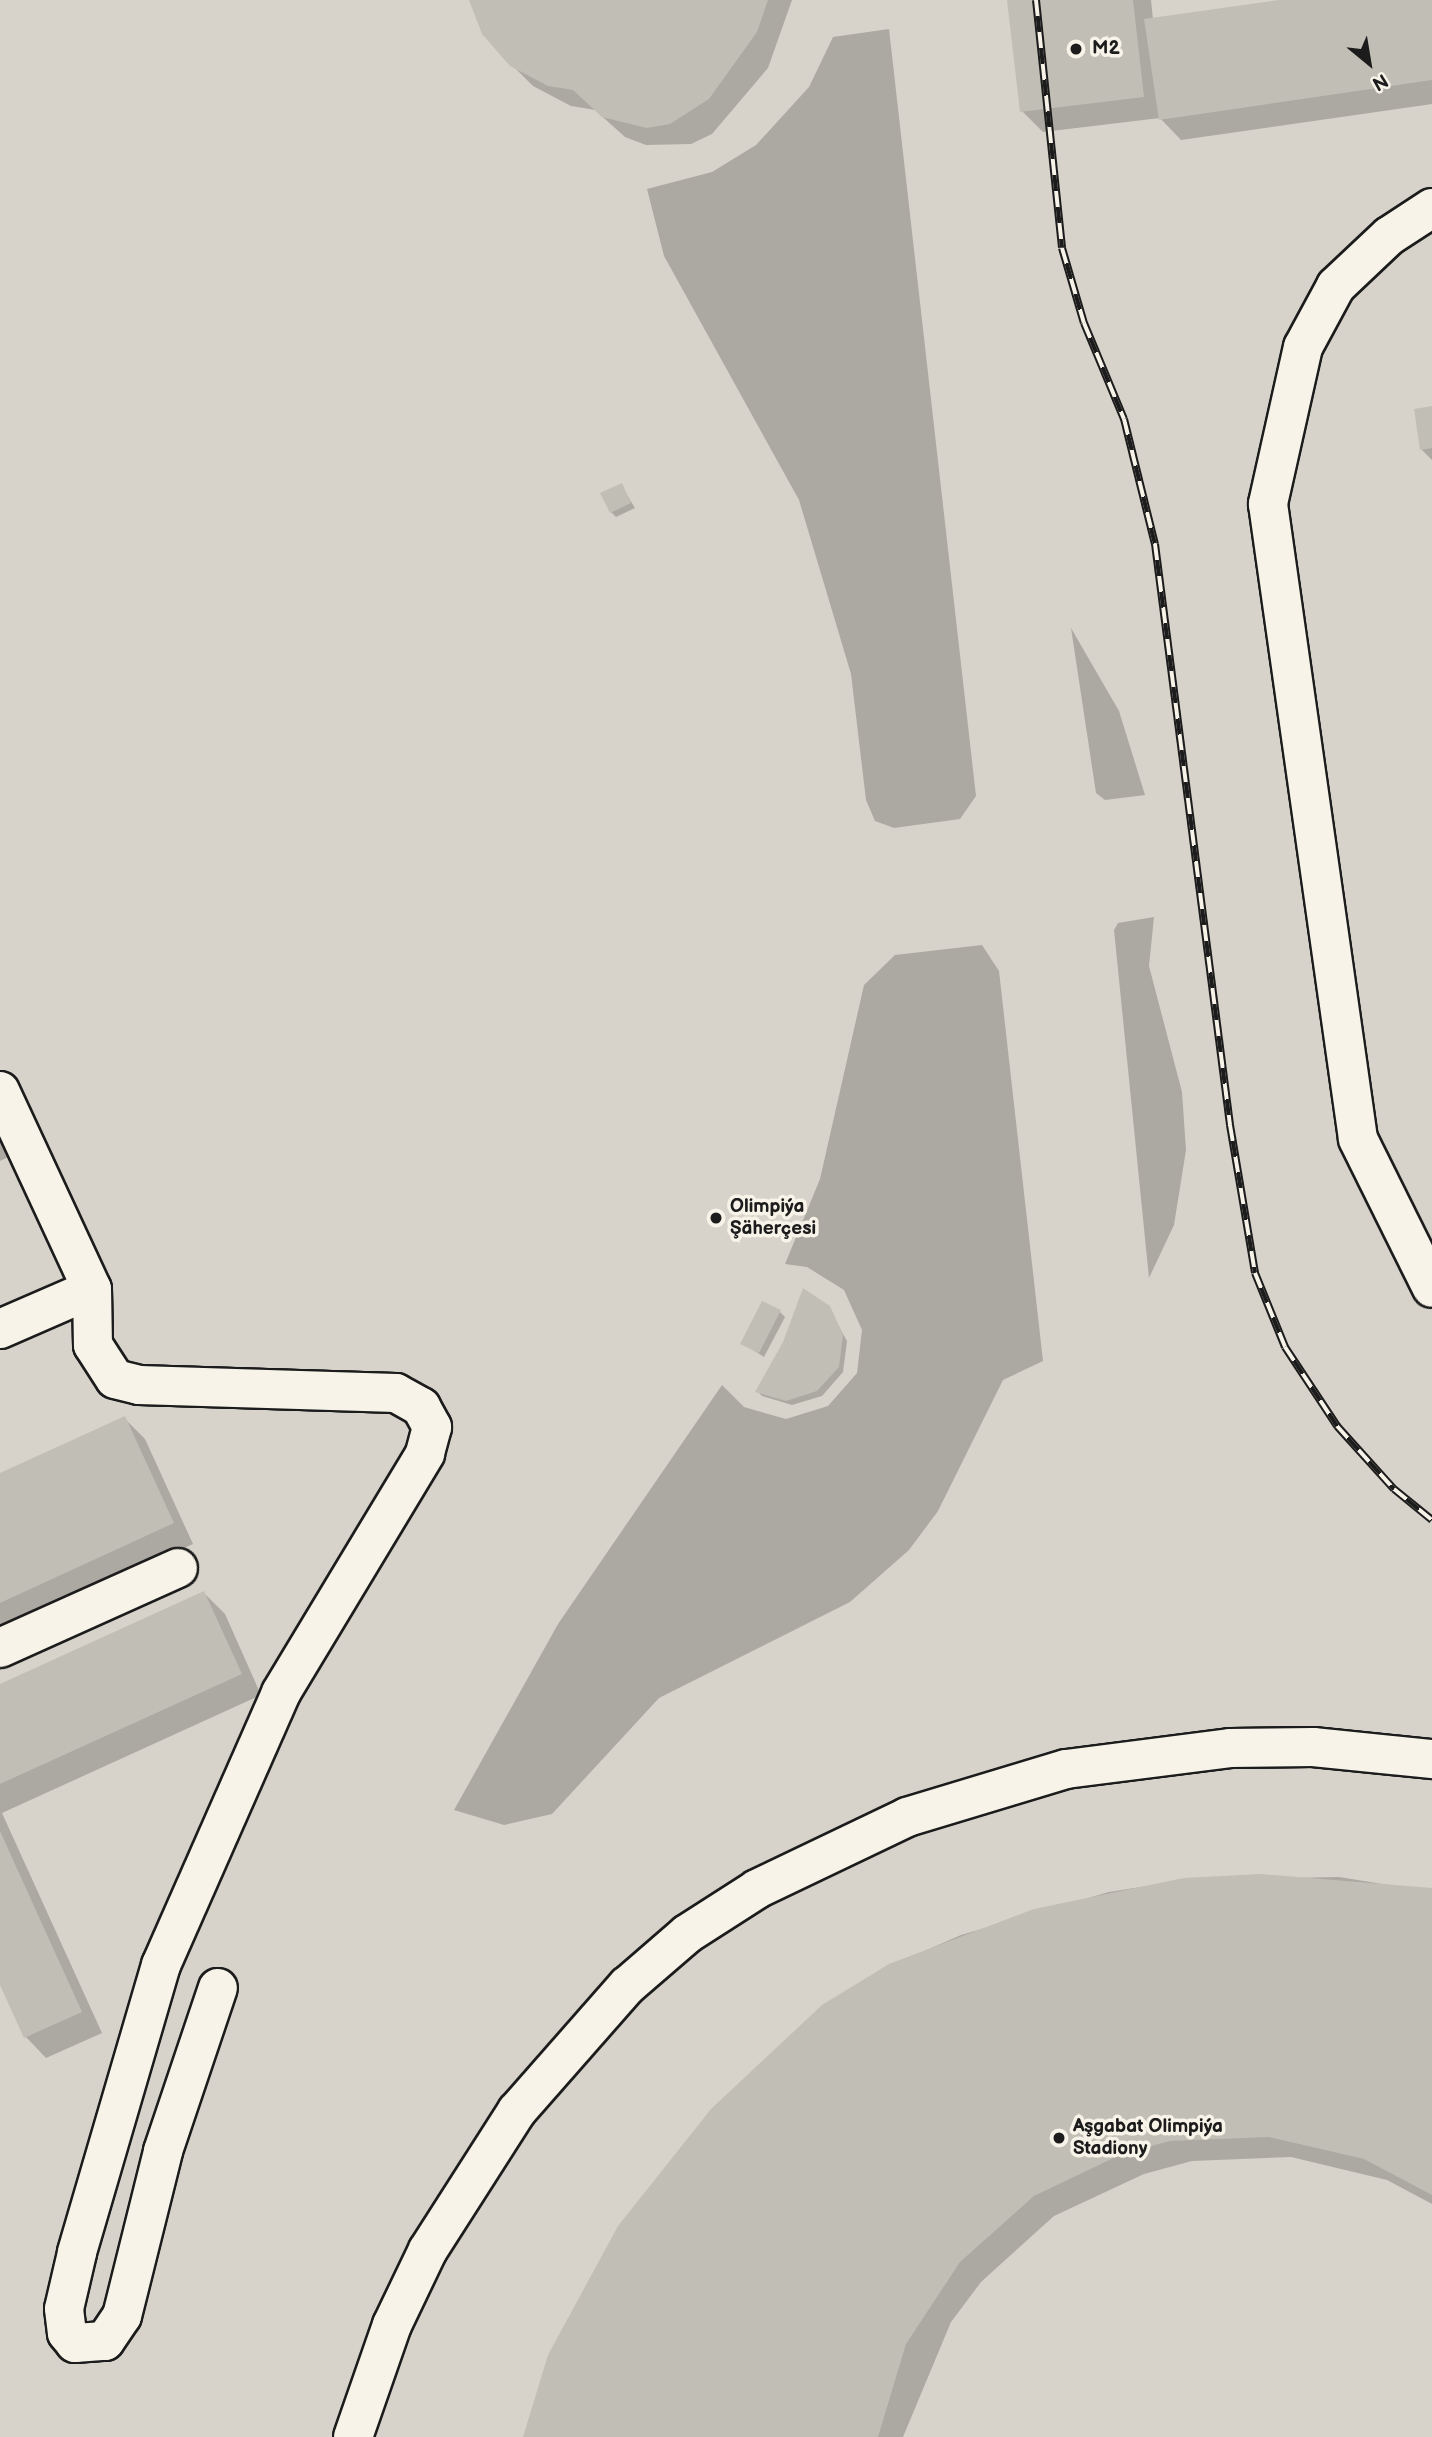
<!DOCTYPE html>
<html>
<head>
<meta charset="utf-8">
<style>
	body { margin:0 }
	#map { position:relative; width:1432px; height:2437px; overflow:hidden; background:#f7f3e8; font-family:"Balsamiq Sans",sans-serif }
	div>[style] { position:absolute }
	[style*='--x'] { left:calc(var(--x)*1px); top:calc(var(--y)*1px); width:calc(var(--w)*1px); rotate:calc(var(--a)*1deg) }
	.green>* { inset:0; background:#d7d3cb }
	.water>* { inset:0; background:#aca9a2 }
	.shadow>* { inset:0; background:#0003 }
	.building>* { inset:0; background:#c0beb5 }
	.roads { filter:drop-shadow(2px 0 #1c1c1c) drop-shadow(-2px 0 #1c1c1c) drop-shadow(0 2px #1c1c1c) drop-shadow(0 -2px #1c1c1c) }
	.minor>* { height:38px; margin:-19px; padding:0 19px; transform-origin:19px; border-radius:19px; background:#f7f3e8 }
	.rail>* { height:8px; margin-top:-4px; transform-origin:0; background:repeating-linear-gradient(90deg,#f7f3e8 0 16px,#1c1c1c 0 32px); box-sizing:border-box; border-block:2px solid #1c1c1c }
	.dots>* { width:19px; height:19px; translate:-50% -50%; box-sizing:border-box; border:4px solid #f7f3e8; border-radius:50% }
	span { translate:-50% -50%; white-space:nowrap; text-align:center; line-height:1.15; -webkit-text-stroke:7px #f7f3e8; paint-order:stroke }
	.poi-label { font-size:19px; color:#1c1c1c; font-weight:700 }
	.left { translate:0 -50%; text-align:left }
	.north { position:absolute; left:1334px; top:28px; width:70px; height:70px; -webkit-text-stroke:5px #f7f3e8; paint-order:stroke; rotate:150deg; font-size:19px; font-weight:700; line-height:28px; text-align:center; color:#1c1c1c }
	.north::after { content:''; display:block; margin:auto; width:24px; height:32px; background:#1c1c1c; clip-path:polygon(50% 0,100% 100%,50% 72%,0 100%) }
</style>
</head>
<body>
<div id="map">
	<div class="green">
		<div style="clip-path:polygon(0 0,1432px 0,1432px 2437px,0 2437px)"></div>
	</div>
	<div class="water">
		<div style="clip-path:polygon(889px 29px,976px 796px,960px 819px,894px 828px,875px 821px,866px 800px,851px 674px,799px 500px,664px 256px,647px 189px,712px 172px,756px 145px,809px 87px,833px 37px)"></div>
		<div style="clip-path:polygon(1071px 628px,1119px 711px,1145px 795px,1105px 800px,1096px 793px)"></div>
		<div style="clip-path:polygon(1154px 917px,1149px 966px,1182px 1092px,1186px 1150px,1174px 1225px,1149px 1278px,1114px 930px,1118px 923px)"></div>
		<div style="clip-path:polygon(982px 945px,999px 971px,1043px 1361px,1003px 1380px,938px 1511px,909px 1550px,850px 1602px,659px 1698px,552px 1814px,504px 1825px,454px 1810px,558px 1624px,722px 1385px,744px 1407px,786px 1419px,828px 1406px,857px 1373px,862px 1330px,844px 1290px,807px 1267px,785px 1264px,820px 1179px,864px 985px,895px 955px)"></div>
	</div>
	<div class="shadow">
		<div style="clip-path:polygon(475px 0,792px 0,768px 68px,712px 134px,691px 144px,646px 145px,625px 137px,595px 110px,571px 106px,533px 86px,512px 65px)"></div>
		<div style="clip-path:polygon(1009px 0,1151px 0,1153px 20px,1291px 0,1432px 0,1432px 104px,1181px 140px,1160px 118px,1043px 132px,1022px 111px)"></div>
		<div style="clip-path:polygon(1432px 408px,1432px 460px,1421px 449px)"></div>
		<div style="clip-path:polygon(621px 485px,635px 508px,616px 517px,611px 512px)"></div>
		<div style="clip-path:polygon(0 1100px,24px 1149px,0 1161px)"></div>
		<div style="clip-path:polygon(828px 1307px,847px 1341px,843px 1372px,822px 1396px,792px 1405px,762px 1396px,757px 1391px)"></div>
		<div style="clip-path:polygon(780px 1312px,785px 1317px,764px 1357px,742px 1343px)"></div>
		<div style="clip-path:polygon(124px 1418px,145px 1439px,193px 1544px,0 1632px,0 1475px)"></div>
		<div style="clip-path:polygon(204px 1593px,225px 1614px,261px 1695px,2px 1813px,102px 2033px,46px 2058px,26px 2037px,0 1981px,0 1686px)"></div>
		<div style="clip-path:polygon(1339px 1877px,1432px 1892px,1432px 2204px,1387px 2180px,1291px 2157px,1192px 2161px,1144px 2174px,1054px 2216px,981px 2282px,951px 2322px,903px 2437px,526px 2437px,712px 2110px,823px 2007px,890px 1966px,961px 1935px,1109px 1892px,1185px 1880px)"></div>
	</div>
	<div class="building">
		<div style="clip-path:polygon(469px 0,768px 0,757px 32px,709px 99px,670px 124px,647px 128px,602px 117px,573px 90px,548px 86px,510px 66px,482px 34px)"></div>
		<div style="clip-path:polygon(1007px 0,1133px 0,1144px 97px,1020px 112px)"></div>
		<div style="clip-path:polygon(1279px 0,1432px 0,1432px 80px,1159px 120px,1144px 19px)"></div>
		<div style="clip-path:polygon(1432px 406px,1432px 448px,1420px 450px,1414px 409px)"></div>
		<div style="clip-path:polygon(622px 483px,631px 503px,610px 513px,600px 493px)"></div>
		<div style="clip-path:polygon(803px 1288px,830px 1306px,843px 1335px,839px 1367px,817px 1391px,786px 1401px,755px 1392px,783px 1342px)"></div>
		<div style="clip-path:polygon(762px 1301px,781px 1310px,759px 1353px,740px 1344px)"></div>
		<div style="clip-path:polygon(125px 1416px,174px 1523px,0 1603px,0 1473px)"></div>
		<div style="clip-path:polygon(204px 1591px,242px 1674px,0 1784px,0 1684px)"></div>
		<div style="clip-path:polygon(0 1831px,82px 2012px,24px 2038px,0 1985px)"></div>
		<div style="clip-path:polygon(1261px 1874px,1432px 1888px,1432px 2195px,1364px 2159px,1269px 2137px,1170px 2141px,1122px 2154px,1034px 2196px,960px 2262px,906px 2344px,878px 2437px,523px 2437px,548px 2355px,618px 2226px,711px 2109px,822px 2005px,889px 1964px,1034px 1909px,1184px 1878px)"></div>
	</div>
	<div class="roads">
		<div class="minor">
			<div style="--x:1432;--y:208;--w:51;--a:146.9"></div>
			<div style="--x:1389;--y:236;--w:73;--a:136.7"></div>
			<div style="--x:1336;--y:286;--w:69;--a:118.4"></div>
			<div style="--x:1303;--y:347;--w:161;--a:102.6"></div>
			<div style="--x:1268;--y:504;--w:641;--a:81.93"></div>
			<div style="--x:1358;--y:1139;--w:166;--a:63.6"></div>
			<div style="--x:0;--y:1091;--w:218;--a:65.1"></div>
			<div style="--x:92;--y:1289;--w:56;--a:89"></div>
			<div style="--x:93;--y:1345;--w:40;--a:57.1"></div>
			<div style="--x:115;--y:1379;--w:25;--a:14"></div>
			<div style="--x:139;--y:1385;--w:257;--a:1.8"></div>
			<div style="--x:396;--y:1393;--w:29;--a:29"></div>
			<div style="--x:421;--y:1407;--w:23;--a:61"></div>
			<div style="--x:432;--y:1427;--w:28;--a:105"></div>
			<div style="--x:425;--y:1454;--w:279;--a:121.1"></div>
			<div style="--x:281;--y:1693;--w:297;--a:113.8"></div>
			<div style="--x:161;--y:1965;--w:300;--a:106.3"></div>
			<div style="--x:77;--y:2253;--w:57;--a:103.1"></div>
			<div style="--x:64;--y:2309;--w:24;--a:83"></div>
			<div style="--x:67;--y:2333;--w:13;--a:51"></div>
			<div style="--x:75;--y:2343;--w:30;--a:-4"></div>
			<div style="--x:105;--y:2341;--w:30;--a:-56"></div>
			<div style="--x:122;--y:2316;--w:170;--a:-76"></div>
			<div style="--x:163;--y:2151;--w:172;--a:-71.4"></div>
			<div style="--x:0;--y:1329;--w:100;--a:-23.5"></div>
			<div style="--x:0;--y:1648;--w:195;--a:-24.2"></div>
			<div style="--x:353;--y:2437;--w:119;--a:-70.8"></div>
			<div style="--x:392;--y:2325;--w:83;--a:-64.4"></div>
			<div style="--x:428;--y:2250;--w:165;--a:-57.4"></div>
			<div style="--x:517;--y:2111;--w:167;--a:-48.7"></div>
			<div style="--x:627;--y:1986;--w:79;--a:-40.9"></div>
			<div style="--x:687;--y:1934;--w:83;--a:-32.7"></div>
			<div style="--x:757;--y:1889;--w:166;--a:-25.6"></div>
			<div style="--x:907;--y:1817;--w:166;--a:-16.8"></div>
			<div style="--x:1066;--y:1769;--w:165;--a:-7.3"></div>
			<div style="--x:1230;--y:1748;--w:83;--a:-0.7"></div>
			<div style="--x:1313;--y:1747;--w:120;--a:5.8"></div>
		</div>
	</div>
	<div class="rail">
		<div style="--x:1036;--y:0;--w:249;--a:84"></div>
		<div style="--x:1062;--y:248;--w:78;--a:73.7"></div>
		<div style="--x:1084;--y:323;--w:104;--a:67.4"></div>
		<div style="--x:1124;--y:419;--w:129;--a:76.1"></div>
		<div style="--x:1155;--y:544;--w:586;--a:82.64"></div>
		<div style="--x:1230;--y:1125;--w:150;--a:80.4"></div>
		<div style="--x:1255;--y:1273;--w:80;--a:67.9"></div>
		<div style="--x:1285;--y:1347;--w:95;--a:56.6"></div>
		<div style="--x:1337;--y:1426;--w:85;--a:47.9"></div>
		<div style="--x:1394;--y:1489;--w:49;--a:39.2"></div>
	</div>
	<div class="dots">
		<div style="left:1076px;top:49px;background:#1c1c1c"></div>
		<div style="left:716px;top:1218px;background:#1c1c1c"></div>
		<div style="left:1059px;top:2138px;background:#1c1c1c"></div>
	</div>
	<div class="poi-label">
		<span class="left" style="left:1092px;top:49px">M2</span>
		<span class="left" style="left:730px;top:1218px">Olimpiýa<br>Şäherçesi</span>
		<span class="left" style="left:1073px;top:2138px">Aşgabat Olimpiýa<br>Stadiony</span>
	</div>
	<div class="north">N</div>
</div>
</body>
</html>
